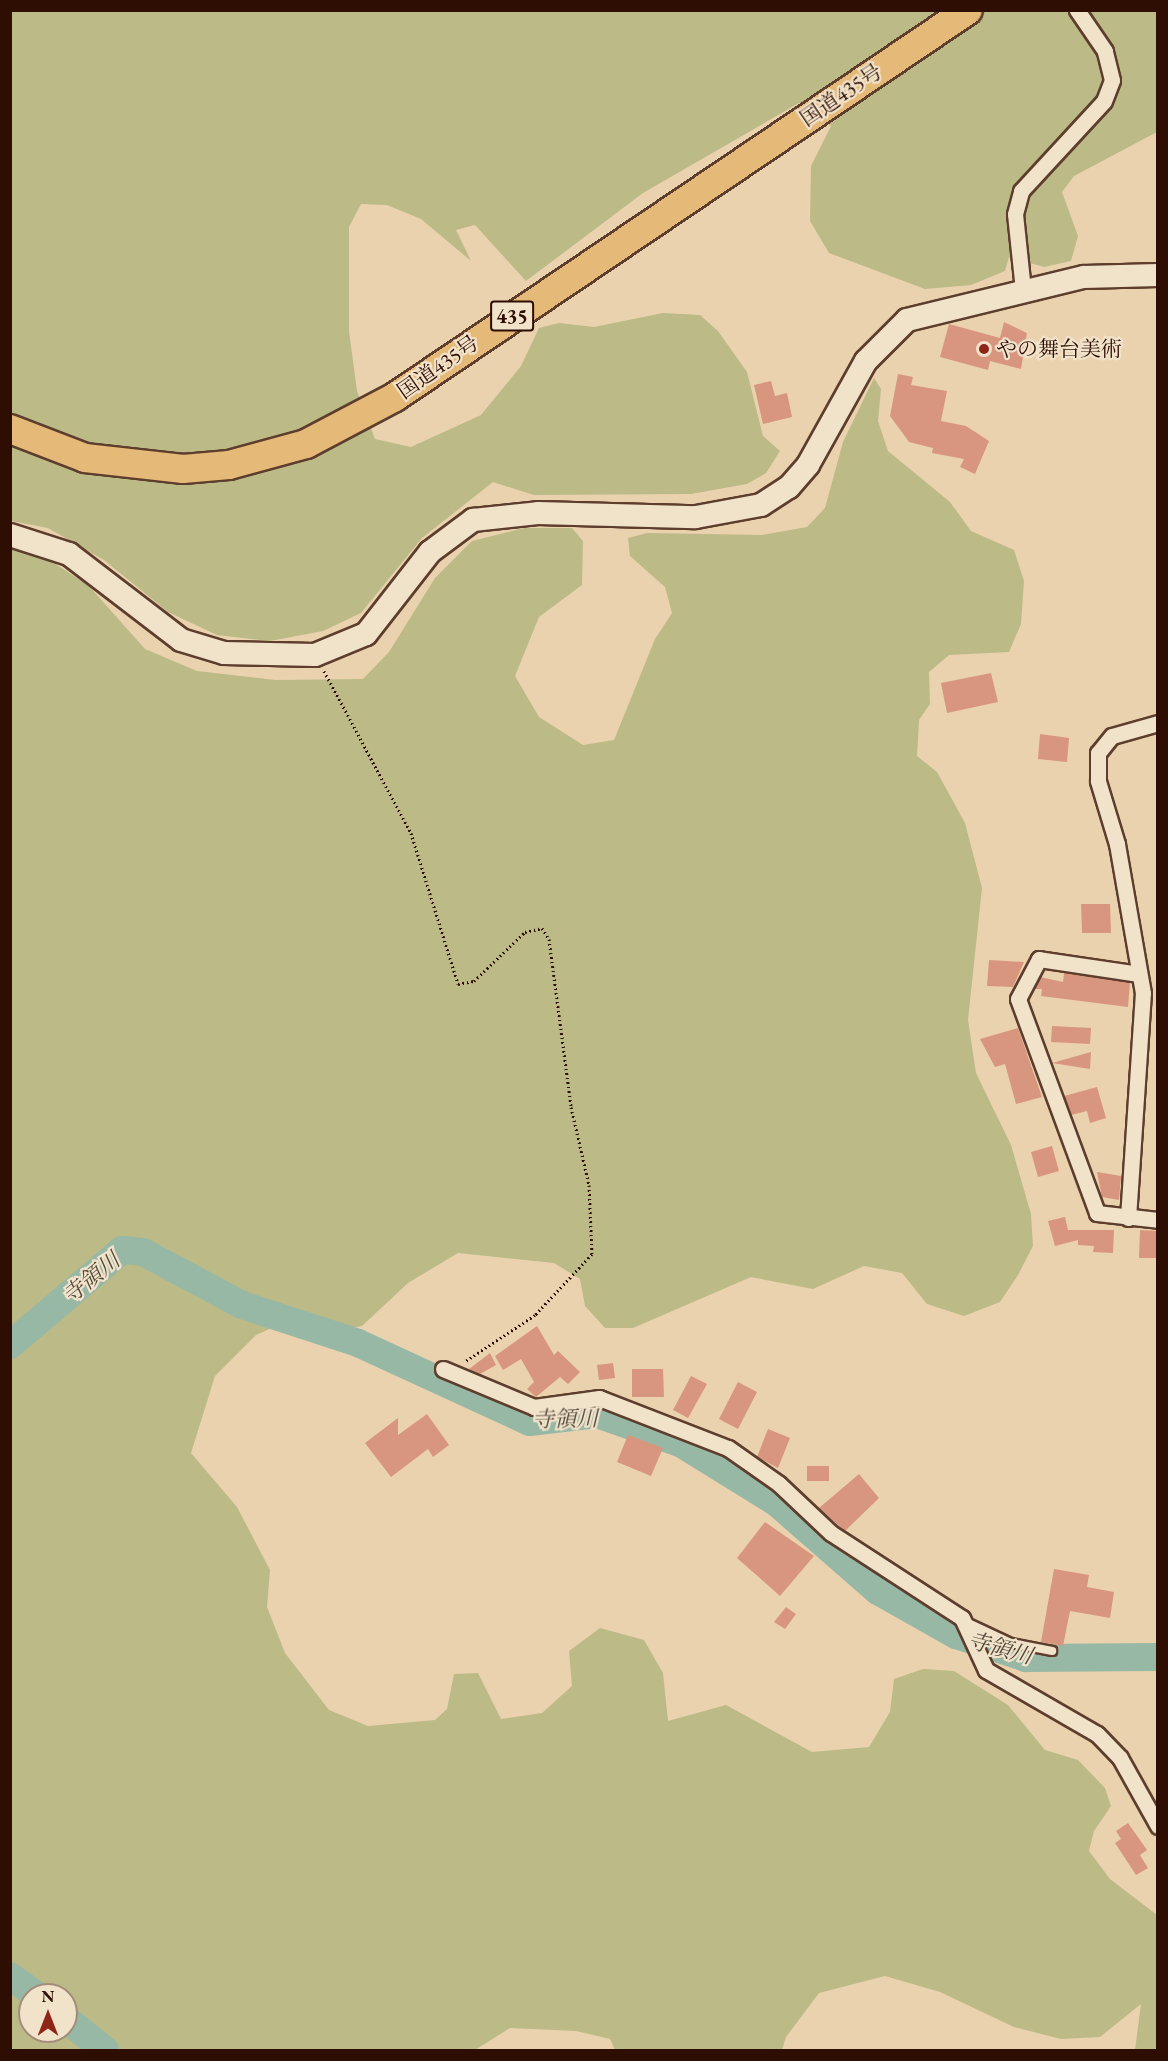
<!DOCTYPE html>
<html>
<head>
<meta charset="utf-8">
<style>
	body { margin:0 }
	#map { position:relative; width:1168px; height:2061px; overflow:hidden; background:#ead2ae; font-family:"EB Garamond","Noto Serif JP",serif }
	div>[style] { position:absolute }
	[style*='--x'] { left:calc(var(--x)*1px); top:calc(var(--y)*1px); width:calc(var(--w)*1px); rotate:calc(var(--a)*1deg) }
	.green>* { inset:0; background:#bcba87 }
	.river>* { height:28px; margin:-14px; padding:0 14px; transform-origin:14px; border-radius:14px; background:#98b8a6 }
	.building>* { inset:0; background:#d8967e }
	.path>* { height:3px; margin-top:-1.5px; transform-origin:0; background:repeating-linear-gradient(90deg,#2e0d02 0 1.5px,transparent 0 4.5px) }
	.roads { filter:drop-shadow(2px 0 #5d3e2d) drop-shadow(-2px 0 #5d3e2d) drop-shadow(0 2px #5d3e2d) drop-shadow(0 -2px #5d3e2d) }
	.lane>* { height:8px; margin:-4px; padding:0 4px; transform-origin:4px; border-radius:4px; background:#f1e2ca }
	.street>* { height:15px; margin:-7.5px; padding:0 7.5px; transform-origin:7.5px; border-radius:7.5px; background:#f1e2ca }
	.secondary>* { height:22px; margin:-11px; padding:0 11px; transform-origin:11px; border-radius:11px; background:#f1e2ca }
	.highway>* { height:28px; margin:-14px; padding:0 14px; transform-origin:14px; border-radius:14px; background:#e5b977 }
	.dots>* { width:16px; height:16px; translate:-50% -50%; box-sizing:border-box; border:3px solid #f1e2ca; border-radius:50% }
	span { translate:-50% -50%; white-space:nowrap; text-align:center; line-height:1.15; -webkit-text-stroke:4.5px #f1e2ca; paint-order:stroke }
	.shield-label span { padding:2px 4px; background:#f1e2ca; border:2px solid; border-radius:4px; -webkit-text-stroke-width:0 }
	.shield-label { font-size:20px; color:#2e0d02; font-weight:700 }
	.street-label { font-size:21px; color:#2e0d02 }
	.poi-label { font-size:21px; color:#2e0d02 }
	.left { translate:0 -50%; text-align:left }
	.water-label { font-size:22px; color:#53493b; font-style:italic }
	.frame { position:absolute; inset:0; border:12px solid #2e0d02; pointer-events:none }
	.north { position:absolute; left:18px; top:1983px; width:60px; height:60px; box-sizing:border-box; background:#f1e2ca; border:2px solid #a38d7a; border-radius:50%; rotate:0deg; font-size:16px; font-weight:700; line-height:24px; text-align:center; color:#2e0d02 }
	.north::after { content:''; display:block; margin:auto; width:21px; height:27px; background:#8f2418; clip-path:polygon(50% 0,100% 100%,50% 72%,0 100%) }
</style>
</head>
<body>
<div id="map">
	<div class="green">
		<div style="clip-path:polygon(10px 11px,1157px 11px,1157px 132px,1074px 176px,1062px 192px,1078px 236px,1071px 261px,1044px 267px,1009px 257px,1005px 271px,971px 285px,925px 289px,829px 253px,810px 221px,811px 166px,831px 126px,799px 103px,643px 193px,526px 281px,475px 225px,456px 230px,471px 261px,421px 219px,387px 205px,361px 204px,349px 227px,349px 331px,357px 391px,375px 439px,411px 447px,481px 415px,521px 366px,539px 328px,559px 323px,594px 327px,663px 313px,700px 315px,718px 331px,747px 372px,763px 436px,780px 451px,766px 473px,747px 484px,691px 494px,534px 495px,493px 482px,422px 538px,361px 613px,323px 631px,270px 641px,217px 635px,168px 612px,104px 560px,48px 528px,11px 521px)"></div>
		<div style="clip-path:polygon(evenodd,874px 378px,881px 389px,878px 421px,888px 451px,950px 502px,971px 531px,1014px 550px,1024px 581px,1021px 624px,1009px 652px,949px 655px,929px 672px,930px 704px,919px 720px,917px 756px,937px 772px,965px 823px,982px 888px,968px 1020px,976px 1073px,1011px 1145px,1031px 1214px,1033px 1246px,1018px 1275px,1000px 1302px,964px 1316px,927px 1304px,902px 1273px,864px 1266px,813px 1289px,751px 1277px,633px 1328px,605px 1328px,585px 1306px,580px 1279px,554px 1263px,458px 1253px,408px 1283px,362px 1326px,340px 1330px,294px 1318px,256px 1335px,215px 1376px,191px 1453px,237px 1507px,270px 1570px,267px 1607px,285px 1653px,329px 1710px,368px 1726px,435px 1720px,447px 1709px,454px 1674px,478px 1673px,501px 1719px,542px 1713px,572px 1686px,569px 1651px,600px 1628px,644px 1640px,663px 1673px,668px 1721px,726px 1705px,812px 1752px,869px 1747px,890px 1712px,894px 1679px,923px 1669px,954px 1671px,1008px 1705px,1045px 1750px,1078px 1760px,1105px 1788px,1111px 1806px,1094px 1831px,1089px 1851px,1110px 1879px,1157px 1915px,1157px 2050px,1135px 2050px,1141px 2004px,1100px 2037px,1061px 2039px,1014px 2027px,940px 1992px,885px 1976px,819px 1993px,786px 2037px,782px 2050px,615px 2050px,610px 2039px,576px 2031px,510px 2028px,475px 2050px,11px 2050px,11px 548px,43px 556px,88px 585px,145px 649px,197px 671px,275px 680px,363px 679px,389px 652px,435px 578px,472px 541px,524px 528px,572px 528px,583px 541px,582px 585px,539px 617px,515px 676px,539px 717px,583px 745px,614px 740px,655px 639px,672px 613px,665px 587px,630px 556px,628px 538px,647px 533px,762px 535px,807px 527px,825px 508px,843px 442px,874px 378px,30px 1995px,66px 1995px,66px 2031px,30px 2031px,30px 1995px)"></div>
	</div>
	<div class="river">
		<div style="--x:10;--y:1345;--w:147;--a:-40.3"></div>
		<div style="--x:122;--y:1250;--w:21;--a:5"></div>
		<div style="--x:143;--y:1252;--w:112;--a:28.2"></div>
		<div style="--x:242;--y:1305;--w:122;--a:18.1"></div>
		<div style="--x:358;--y:1343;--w:189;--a:24.7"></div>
		<div style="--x:530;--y:1422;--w:67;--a:-6.8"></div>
		<div style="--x:597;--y:1414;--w:90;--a:19.4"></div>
		<div style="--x:682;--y:1444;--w:112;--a:31.8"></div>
		<div style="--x:777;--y:1503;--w:134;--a:41.1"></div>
		<div style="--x:878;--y:1591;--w:90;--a:29.4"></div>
		<div style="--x:956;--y:1635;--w:74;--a:18.2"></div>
		<div style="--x:1026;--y:1658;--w:132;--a:-0.4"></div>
		<div style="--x:10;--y:1976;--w:32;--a:36"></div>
		<div style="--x:66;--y:2019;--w:50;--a:38.5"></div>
	</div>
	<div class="building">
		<div style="clip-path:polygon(1004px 322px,1027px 333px,1021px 369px,990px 361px,988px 370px,940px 357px,949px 324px,1000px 338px)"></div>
		<div style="clip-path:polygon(898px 374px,913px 377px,911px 385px,947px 391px,941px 421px,966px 426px,989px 441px,975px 474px,960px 467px,964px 459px,932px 453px,933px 448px,909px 442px,890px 416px)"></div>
		<div style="clip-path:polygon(771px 381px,775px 396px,787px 393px,792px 417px,763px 424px,754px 385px)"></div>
		<div style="clip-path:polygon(991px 673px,998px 702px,947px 713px,941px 683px)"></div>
		<div style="clip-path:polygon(1040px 734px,1069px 738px,1067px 762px,1038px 759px)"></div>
		<div style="clip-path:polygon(1081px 904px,1110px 904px,1111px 933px,1082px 933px)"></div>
		<div style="clip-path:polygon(989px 960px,1024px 962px,1013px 987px,987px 986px)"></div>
		<div style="clip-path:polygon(1064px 973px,1130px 982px,1128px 1007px,1041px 996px,1042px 989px,1035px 989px,1040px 977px,1063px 982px)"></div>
		<div style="clip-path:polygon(1052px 1026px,1091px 1028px,1090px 1044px,1051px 1042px)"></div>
		<div style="clip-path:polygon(1018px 1028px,1042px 1097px,1016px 1104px,1005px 1064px,995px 1067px,980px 1039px)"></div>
		<div style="clip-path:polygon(1091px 1052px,1090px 1069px,1052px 1063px)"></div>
		<div style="clip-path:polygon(1097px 1087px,1106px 1118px,1090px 1123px,1087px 1111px,1071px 1115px,1064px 1096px)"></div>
		<div style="clip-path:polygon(1052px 1146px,1059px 1171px,1038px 1177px,1031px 1152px)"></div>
		<div style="clip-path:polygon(1097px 1172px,1121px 1176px,1119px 1200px,1102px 1197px)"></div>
		<div style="clip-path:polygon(1065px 1217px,1068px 1230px,1114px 1230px,1113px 1253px,1093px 1252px,1094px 1246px,1078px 1245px,1078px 1240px,1055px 1246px,1048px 1221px)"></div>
		<div style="clip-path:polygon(1140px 1230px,1158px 1231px,1158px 1258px,1139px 1258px)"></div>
		<div style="clip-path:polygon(537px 1326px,554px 1355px,558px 1351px,580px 1372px,568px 1384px,560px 1377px,536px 1397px,527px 1389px,534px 1382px,521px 1359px,503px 1370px,495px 1356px)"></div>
		<div style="clip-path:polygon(490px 1353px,496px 1365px,480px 1374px,469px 1369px)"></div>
		<div style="clip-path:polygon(613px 1363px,615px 1378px,599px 1380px,597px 1365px)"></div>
		<div style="clip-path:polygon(632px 1369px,663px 1369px,664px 1397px,632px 1397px)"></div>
		<div style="clip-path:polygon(691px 1376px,707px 1384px,688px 1418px,673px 1410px)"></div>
		<div style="clip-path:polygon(738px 1382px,757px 1392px,738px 1429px,719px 1419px)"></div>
		<div style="clip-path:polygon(427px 1414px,449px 1445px,433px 1457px,428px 1449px,391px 1477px,365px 1443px,398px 1418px,398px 1435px)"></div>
		<div style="clip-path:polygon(768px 1429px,790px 1438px,778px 1468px,757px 1457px)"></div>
		<div style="clip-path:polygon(628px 1435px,663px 1448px,651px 1476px,617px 1462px)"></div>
		<div style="clip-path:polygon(807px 1466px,829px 1466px,829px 1481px,807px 1481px)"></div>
		<div style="clip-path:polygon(859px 1474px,879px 1498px,845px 1531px,819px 1508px)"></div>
		<div style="clip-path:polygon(765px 1522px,814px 1556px,780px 1596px,737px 1558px)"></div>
		<div style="clip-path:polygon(1054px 1569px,1089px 1575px,1087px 1587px,1114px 1592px,1110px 1618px,1070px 1611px,1063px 1646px,1041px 1642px)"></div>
		<div style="clip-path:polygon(786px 1607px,796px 1614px,785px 1629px,774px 1622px)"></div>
		<div style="clip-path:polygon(1128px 1823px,1147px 1850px,1140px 1855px,1148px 1868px,1136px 1875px,1115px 1843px,1121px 1839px,1116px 1831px)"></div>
	</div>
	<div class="path">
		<div style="--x:324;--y:671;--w:184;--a:61.8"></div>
		<div style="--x:411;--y:833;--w:158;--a:72.7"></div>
		<div style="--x:458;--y:984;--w:16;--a:-11"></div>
		<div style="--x:474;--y:981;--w:71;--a:-43.9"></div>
		<div style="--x:525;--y:932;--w:17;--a:-13"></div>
		<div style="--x:542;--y:928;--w:13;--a:58"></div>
		<div style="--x:549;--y:939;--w:169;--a:82.5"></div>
		<div style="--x:571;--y:1107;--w:80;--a:77"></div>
		<div style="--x:589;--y:1185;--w:69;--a:87.5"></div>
		<div style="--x:592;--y:1254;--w:83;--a:133.1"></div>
		<div style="--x:535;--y:1315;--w:85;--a:146.5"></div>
	</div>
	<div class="roads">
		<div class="lane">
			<div style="--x:968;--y:1623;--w:47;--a:24.9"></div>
			<div style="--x:1011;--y:1643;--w:42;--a:11"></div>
		</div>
		<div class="street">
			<div style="--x:1023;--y:290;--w:76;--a:-96"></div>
			<div style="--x:1015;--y:214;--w:24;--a:-75"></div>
			<div style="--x:1021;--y:191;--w:122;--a:-47.3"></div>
			<div style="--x:1104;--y:101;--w:22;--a:-69"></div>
			<div style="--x:1112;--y:80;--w:30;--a:-104"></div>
			<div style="--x:1105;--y:51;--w:50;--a:-124.3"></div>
			<div style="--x:1139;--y:974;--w:101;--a:-171.5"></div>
			<div style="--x:1039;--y:959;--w:45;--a:117.7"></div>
			<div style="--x:1018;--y:999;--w:228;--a:69.7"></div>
			<div style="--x:1097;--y:1213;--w:61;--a:6.5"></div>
			<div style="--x:1128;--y:1218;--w:225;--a:-86.2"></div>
			<div style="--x:1143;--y:993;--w:151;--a:-99.9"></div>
			<div style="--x:1117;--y:844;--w:66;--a:-106.8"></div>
			<div style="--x:1098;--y:781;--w:28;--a:-90"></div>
			<div style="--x:1098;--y:753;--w:22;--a:-51"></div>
			<div style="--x:1112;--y:736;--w:48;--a:-15.8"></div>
			<div style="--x:443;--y:1369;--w:99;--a:22.7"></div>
			<div style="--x:534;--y:1407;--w:66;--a:-7.9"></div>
			<div style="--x:599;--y:1398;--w:138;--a:21.2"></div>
			<div style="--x:728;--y:1448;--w:62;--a:35.2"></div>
			<div style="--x:779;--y:1484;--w:71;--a:43.3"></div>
			<div style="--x:831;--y:1533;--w:156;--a:33"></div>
			<div style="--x:962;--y:1618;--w:57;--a:65.2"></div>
			<div style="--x:986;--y:1670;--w:128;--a:30"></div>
			<div style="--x:1097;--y:1734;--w:33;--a:46"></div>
			<div style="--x:1120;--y:1758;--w:78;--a:60.8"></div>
		</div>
		<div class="secondary">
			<div style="--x:10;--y:535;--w:62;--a:17.9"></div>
			<div style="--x:69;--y:554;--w:141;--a:37.5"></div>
			<div style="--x:181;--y:640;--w:45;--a:16.8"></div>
			<div style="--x:224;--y:653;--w:91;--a:1.3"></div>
			<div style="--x:315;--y:655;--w:55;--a:-22.4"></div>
			<div style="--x:366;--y:634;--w:104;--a:-52"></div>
			<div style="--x:430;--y:552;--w:54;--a:-36.7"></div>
			<div style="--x:473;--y:520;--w:65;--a:-6.1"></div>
			<div style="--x:538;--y:513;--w:158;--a:1.5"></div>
			<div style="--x:696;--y:517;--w:66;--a:-10.5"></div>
			<div style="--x:761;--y:505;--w:33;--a:-33"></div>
			<div style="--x:789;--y:487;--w:29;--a:-49"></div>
			<div style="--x:808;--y:465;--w:119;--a:-60.9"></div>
			<div style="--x:866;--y:361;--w:58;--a:-45"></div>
			<div style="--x:907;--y:320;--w:182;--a:-13.7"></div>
			<div style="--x:1084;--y:277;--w:74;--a:-1.5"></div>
		</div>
		<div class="highway">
			<div style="--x:10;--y:429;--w:80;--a:21.1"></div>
			<div style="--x:85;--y:458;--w:99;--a:6.4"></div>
			<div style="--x:183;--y:469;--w:46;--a:-5"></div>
			<div style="--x:229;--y:465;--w:80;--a:-15.3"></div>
			<div style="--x:306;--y:444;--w:101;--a:-27.8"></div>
			<div style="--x:395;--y:397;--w:691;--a:-34.03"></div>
		</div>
	</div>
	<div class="dots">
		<div style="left:984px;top:349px;background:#8f2418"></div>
	</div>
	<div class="shield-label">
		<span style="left:512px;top:316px">435</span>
	</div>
	<div class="street-label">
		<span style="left:841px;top:95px;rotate:-34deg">国道435号</span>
		<span style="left:438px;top:367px;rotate:-35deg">国道435号</span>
	</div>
	<div class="poi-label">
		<span class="left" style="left:996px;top:349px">やの舞台美術</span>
	</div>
	<div class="water-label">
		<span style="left:91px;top:1278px;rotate:-39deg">寺領川</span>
		<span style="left:565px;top:1419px;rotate:-1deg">寺領川</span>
		<span style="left:1000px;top:1648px;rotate:15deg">寺領川</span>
	</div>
	<div class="frame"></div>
	<div class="north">N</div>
</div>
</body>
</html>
